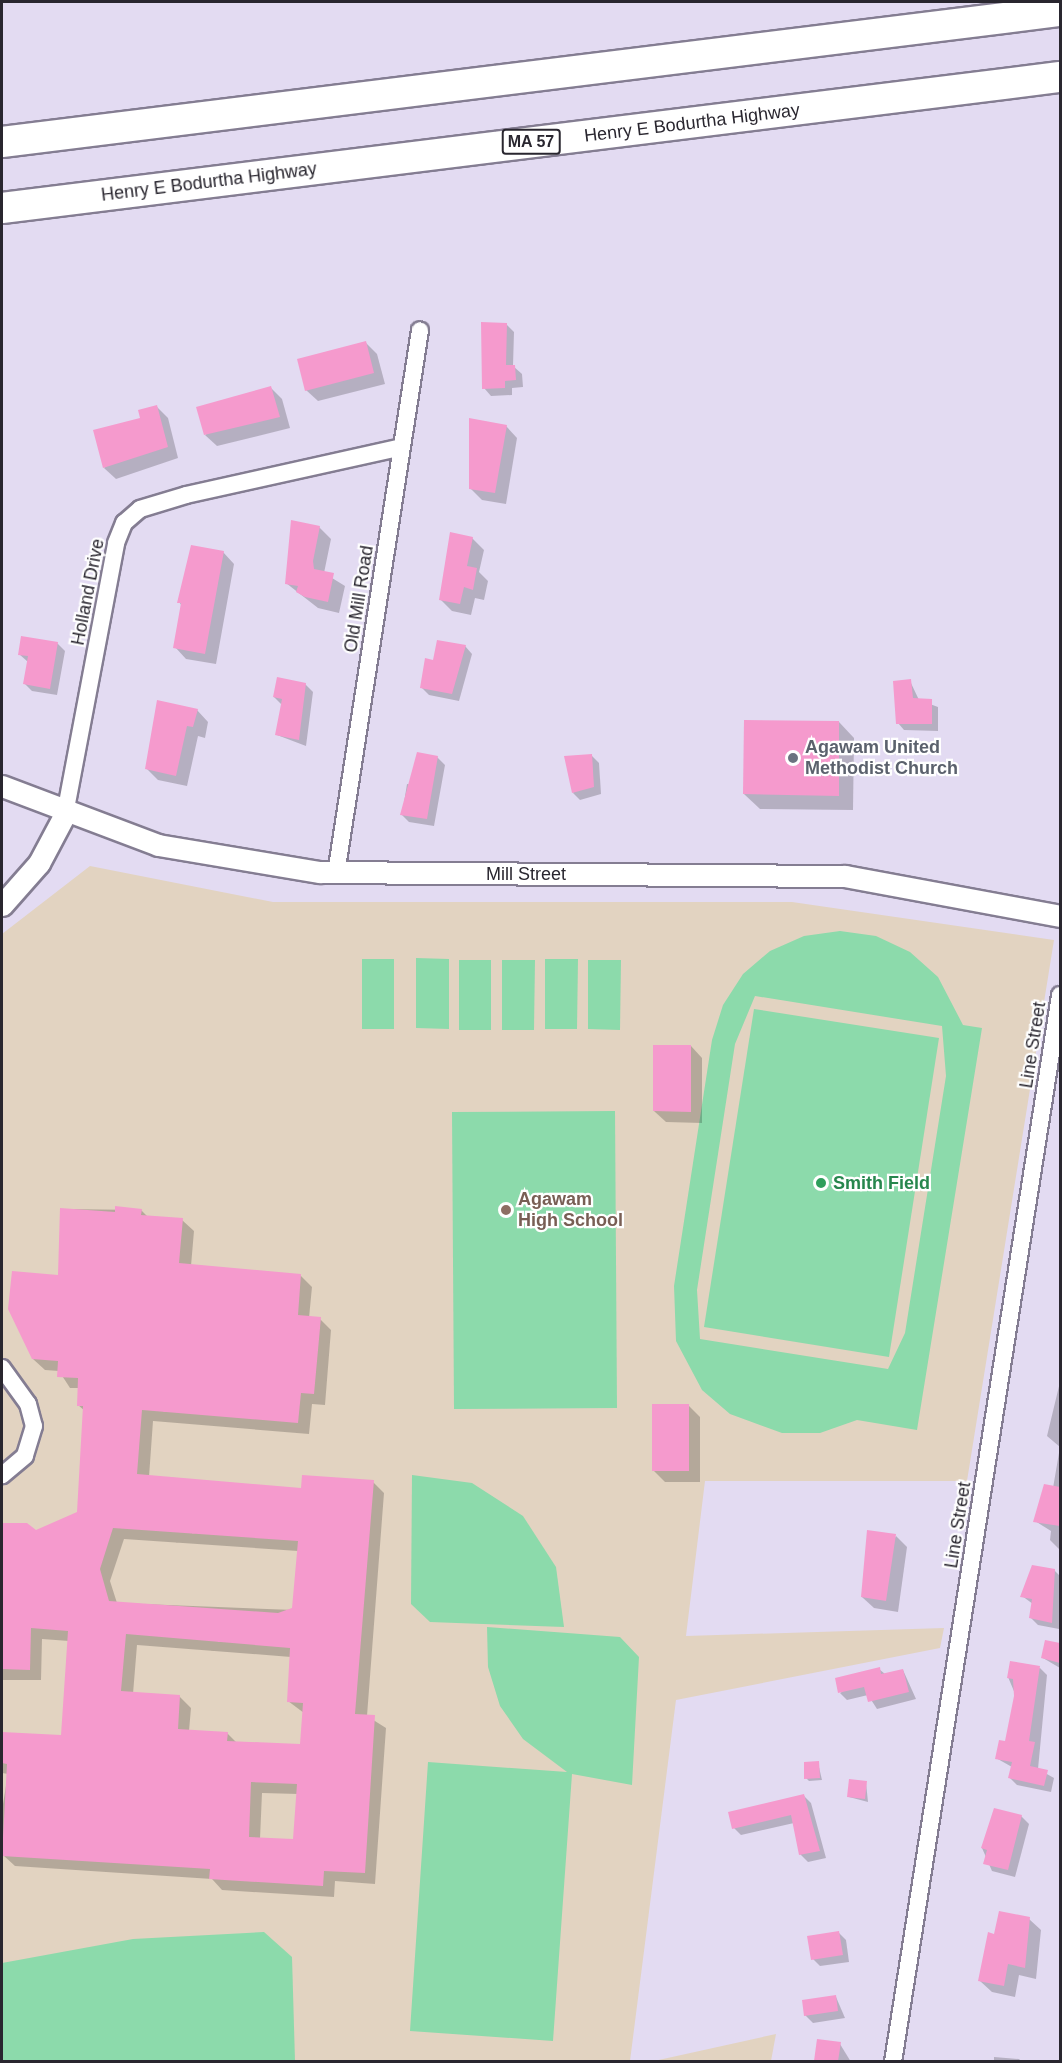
<!DOCTYPE html>
<html>
<head>
<meta charset="utf-8">
<style>
	body { margin:0 }
	#map { position:relative; width:1062px; height:2063px; overflow:hidden; background:#e3dbf2; font-family:Arial,sans-serif }
	div>[style] { position:absolute }
	[style*='--x'] { left:calc(var(--x)*1px); top:calc(var(--y)*1px); width:calc(var(--w)*1px); rotate:calc(var(--a)*1deg) }
	.education>* { inset:0; background:#e2d3c1 }
	.green>* { inset:0; background:#8cdaab }
	.shadow>* { inset:0; background:#0003 }
	.building>* { inset:0; background:#f59acd }
	.roads { filter:drop-shadow(2px 0 #847d92) drop-shadow(-2px 0 #847d92) drop-shadow(0 2px #847d92) drop-shadow(0 -2px #847d92) }
	.minor>* { height:16px; margin:-8px; padding:0 8px; transform-origin:8px; border-radius:8px; background:#fff }
	.tertiary>* { height:21px; margin:-10.5px; padding:0 10.5px; transform-origin:10.5px; border-radius:10.5px; background:#fff }
	.motorway>* { height:30px; margin:-15px; padding:0 15px; transform-origin:15px; border-radius:15px; background:#fff }
	.dots>* { width:16px; height:16px; translate:-50% -50%; box-sizing:border-box; border:3px solid #fff; border-radius:50% }
	span { translate:-50% -50%; white-space:nowrap; text-align:center; line-height:1.15; -webkit-text-stroke:4.5px #fff; paint-order:stroke }
	.shield-label span { padding:2px 4px; background:#fff; border:2px solid; border-radius:4px; -webkit-text-stroke-width:0 }
	.shield-label { font-size:16px; color:#29262f; font-weight:700 }
	.street-label { font-size:18px; color:#29262f }
	.worship-label { font-size:18px; color:#5b616d; font-weight:700 }
	.left { translate:0 -50%; text-align:left }
	.leisure-label { font-size:18px; color:#27864d; font-weight:700 }
	.education-label { font-size:18px; color:#785e54; font-weight:700 }
	.frame { position:absolute; inset:0; border:3px solid #29262f; pointer-events:none }
</style>
</head>
<body>
<div id="map">
	<div class="education">
		<div style="clip-path:polygon(90px 866px,273px 902px,792px 902px,1054px 940px,967px 1481px,705px 1481px,686px 1636px,944px 1628px,940px 1648px,676px 1700px,630px 2061px,2px 2062px,2px 934px)"></div>
		<div style="clip-path:polygon(776px 2034px,771px 2061px,654px 2061px)"></div>
	</div>
	<div class="green">
		<div style="clip-path:polygon(evenodd,840px 931px,876px 936px,910px 952px,938px 977px,963px 1025px,982px 1028px,917px 1430px,857px 1420px,820px 1433px,782px 1433px,730px 1414px,702px 1390px,676px 1341px,674px 1286px,712px 1040px,723px 1005px,743px 974px,770px 951px,804px 936px,840px 931px,755px 996px,942px 1026px,946px 1076px,905px 1333px,888px 1369px,700px 1339px,697px 1290px,735px 1044px,755px 996px)"></div>
		<div style="clip-path:polygon(416px 958px,449px 959px,449px 1029px,416px 1028px)"></div>
		<div style="clip-path:polygon(362px 959px,394px 959px,394px 1029px,362px 1029px)"></div>
		<div style="clip-path:polygon(545px 959px,578px 959px,577px 1029px,545px 1029px)"></div>
		<div style="clip-path:polygon(459px 960px,491px 960px,491px 1030px,459px 1030px)"></div>
		<div style="clip-path:polygon(502px 960px,535px 960px,534px 1030px,502px 1030px)"></div>
		<div style="clip-path:polygon(588px 960px,621px 960px,620px 1030px,588px 1029px)"></div>
		<div style="clip-path:polygon(754px 1009px,939px 1038px,889px 1357px,704px 1327px)"></div>
		<div style="clip-path:polygon(615px 1111px,617px 1408px,454px 1409px,452px 1112px)"></div>
		<div style="clip-path:polygon(412px 1475px,472px 1483px,523px 1516px,556px 1567px,564px 1627px,430px 1622px,411px 1604px)"></div>
		<div style="clip-path:polygon(487px 1627px,620px 1637px,639px 1657px,632px 1785px,572px 1774px,553px 2041px,410px 2031px,428px 1762px,567px 1772px,523px 1739px,500px 1706px,488px 1667px)"></div>
		<div style="clip-path:polygon(264px 1932px,292px 1957px,295px 2061px,2px 2061px,2px 1963px,133px 1939px)"></div>
	</div>
	<div class="shadow">
		<div style="clip-path:polygon(506px 324px,514px 332px,513px 366px,522px 374px,523px 387px,512px 388px,512px 395px,491px 396px,484px 388px)"></div>
		<div style="clip-path:polygon(366px 343px,377px 354px,385px 384px,318px 401px,306px 390px)"></div>
		<div style="clip-path:polygon(271px 388px,282px 399px,290px 428px,217px 446px,205px 435px)"></div>
		<div style="clip-path:polygon(157px 407px,168px 418px,178px 458px,116px 479px,104px 468px)"></div>
		<div style="clip-path:polygon(506px 426px,517px 438px,506px 504px,482px 500px,470px 488px)"></div>
		<div style="clip-path:polygon(319px 527px,331px 539px,324px 573px,345px 586px,339px 613px,318px 608px,286px 583px)"></div>
		<div style="clip-path:polygon(472px 538px,484px 550px,479px 572px,488px 581px,484px 600px,475px 598px,471px 615px,452px 611px,440px 599px)"></div>
		<div style="clip-path:polygon(223px 552px,234px 564px,216px 664px,186px 659px,175px 647px,182px 606px,179px 602px)"></div>
		<div style="clip-path:polygon(57px 643px,65px 651px,57px 695px,32px 691px,25px 684px,28px 662px,19px 654px)"></div>
		<div style="clip-path:polygon(465px 646px,472px 654px,459px 701px,429px 695px,421px 687px,434px 661px)"></div>
		<div style="clip-path:polygon(910px 681px,919px 700px,938px 707px,938px 731px,904px 730px,898px 723px)"></div>
		<div style="clip-path:polygon(305px 684px,313px 692px,306px 746px,277px 735px,282px 705px,274px 697px)"></div>
		<div style="clip-path:polygon(197px 710px,208px 722px,205px 738px,198px 736px,187px 786px,158px 780px,147px 769px)"></div>
		<div style="clip-path:polygon(839px 722px,854px 738px,853px 810px,760px 809px,744px 794px)"></div>
		<div style="clip-path:polygon(591px 755px,599px 763px,601px 794px,580px 800px,573px 793px)"></div>
		<div style="clip-path:polygon(437px 757px,445px 765px,434px 826px,409px 822px,402px 815px,407px 784px,413px 785px)"></div>
		<div style="clip-path:polygon(691px 1046px,702px 1058px,702px 1123px,666px 1122px,654px 1111px)"></div>
		<div style="clip-path:polygon(evenodd,62px 1209px,141px 1210px,148px 1217px,182px 1220px,194px 1231px,191px 1266px,300px 1275px,312px 1287px,309px 1318px,320px 1319px,331px 1330px,325px 1405px,312px 1404px,309px 1434px,153px 1421px,149px 1477px,303px 1489px,373px 1482px,384px 1493px,367px 1716px,386px 1728px,375px 1884px,335px 1881px,334px 1897px,222px 1890px,212px 1879px,15px 1866px,3px 1855px,2px 1810px,8px 1774px,2px 1773px,2px 1733px,63px 1737px,69px 1641px,42px 1639px,41px 1680px,2px 1680px,2px 1525px,27px 1525px,36px 1532px,78px 1513px,85px 1411px,78px 1405px,79px 1388px,70px 1388px,59px 1371px,45px 1370px,33px 1359px,60px 1277px,62px 1209px,124px 1539px,298px 1551px,294px 1610px,117px 1603px,110px 1581px,124px 1539px,62px 1209px,137px 1645px,291px 1657px,288px 1701px,304px 1713px,301px 1745px,236px 1742px,227px 1733px,189px 1731px,191px 1708px,179px 1696px,133px 1694px,137px 1645px,62px 1209px,262px 1793px,298px 1794px,294px 1841px,260px 1839px,262px 1793px)"></div>
		<div style="clip-path:polygon(1060px 1382px,1060px 1550px,1050px 1540px,1051px 1531px,1035px 1521px,1053px 1488px,1060px 1447px,1047px 1436px)"></div>
		<div style="clip-path:polygon(688px 1405px,700px 1417px,700px 1482px,665px 1482px,653px 1470px)"></div>
		<div style="clip-path:polygon(896px 1536px,907px 1547px,898px 1612px,874px 1608px,862px 1597px)"></div>
		<div style="clip-path:polygon(1054px 1570px,1060px 1576px,1059px 1629px,1038px 1625px,1031px 1618px,1033px 1604px,1022px 1596px)"></div>
		<div style="clip-path:polygon(1047px 1641px,1060px 1645px,1060px 1668px,1043px 1658px)"></div>
		<div style="clip-path:polygon(1040px 1668px,1047px 1675px,1038px 1769px,1054px 1778px,1051px 1792px,1017px 1785px,1010px 1778px,1012px 1767px,996px 1758px,1006px 1743px,1016px 1696px,1008px 1677px)"></div>
		<div style="clip-path:polygon(879px 1669px,885px 1674px,903px 1670px,916px 1699px,877px 1709px,868px 1695px,847px 1700px,840px 1693px)"></div>
		<div style="clip-path:polygon(818px 1763px,822px 1780px,809px 1781px,806px 1778px)"></div>
		<div style="clip-path:polygon(866px 1783px,868px 1802px,849px 1797px)"></div>
		<div style="clip-path:polygon(804px 1796px,811px 1803px,826px 1858px,808px 1862px,800px 1854px,794px 1823px,741px 1835px,734px 1828px)"></div>
		<div style="clip-path:polygon(1021px 1816px,1029px 1824px,1015px 1877px,992px 1871px,982px 1848px)"></div>
		<div style="clip-path:polygon(1029px 1919px,1041px 1930px,1036px 1979px,1019px 1975px,1015px 1997px,992px 1992px,980px 1981px,996px 1935px)"></div>
		<div style="clip-path:polygon(838px 1932px,846px 1940px,849px 1962px,820px 1966px,813px 1959px)"></div>
		<div style="clip-path:polygon(836px 1997px,845px 2018px,813px 2023px,805px 2015px)"></div>
		<div style="clip-path:polygon(818px 2040px,840px 2044px,851px 2062px,815px 2062px)"></div>
		<div style="clip-path:polygon(994px 2057px,1019px 2059px,1022px 2062px,994px 2062px)"></div>
	</div>
	<div class="building">
		<div style="clip-path:polygon(481px 322px,507px 323px,506px 365px,515px 365px,516px 380px,505px 381px,505px 388px,482px 389px)"></div>
		<div style="clip-path:polygon(366px 341px,374px 373px,305px 391px,297px 359px)"></div>
		<div style="clip-path:polygon(271px 386px,280px 417px,204px 435px,196px 407px)"></div>
		<div style="clip-path:polygon(157px 405px,168px 447px,103px 468px,93px 430px,140px 418px,138px 410px)"></div>
		<div style="clip-path:polygon(469px 418px,507px 425px,495px 493px,469px 489px)"></div>
		<div style="clip-path:polygon(291px 520px,320px 526px,313px 561px,314px 569px,334px 573px,328px 602px,305px 597px,296px 592px,298px 586px,285px 584px)"></div>
		<div style="clip-path:polygon(450px 532px,473px 537px,467px 566px,477px 568px,473px 590px,464px 587px,460px 604px,439px 600px)"></div>
		<div style="clip-path:polygon(191px 545px,224px 551px,205px 654px,173px 648px,181px 603px,177px 603px)"></div>
		<div style="clip-path:polygon(21px 636px,58px 642px,50px 689px,23px 684px,28px 656px,18px 655px)"></div>
		<div style="clip-path:polygon(437px 640px,466px 645px,452px 694px,420px 688px,425px 658px,433px 660px)"></div>
		<div style="clip-path:polygon(277px 677px,306px 683px,299px 740px,275px 735px,282px 699px,273px 697px)"></div>
		<div style="clip-path:polygon(911px 679px,913px 698px,932px 699px,932px 724px,896px 724px,893px 681px)"></div>
		<div style="clip-path:polygon(157px 700px,198px 709px,193px 727px,187px 726px,176px 776px,145px 769px)"></div>
		<div style="clip-path:polygon(744px 720px,839px 721px,839px 796px,743px 794px)"></div>
		<div style="clip-path:polygon(417px 752px,438px 756px,427px 819px,400px 815px)"></div>
		<div style="clip-path:polygon(592px 754px,594px 787px,572px 793px,564px 756px)"></div>
		<div style="clip-path:polygon(653px 1045px,691px 1045px,691px 1112px,653px 1111px)"></div>
		<div style="clip-path:polygon(evenodd,115px 1206px,142px 1209px,141px 1215px,183px 1218px,179px 1263px,301px 1274px,298px 1315px,321px 1317px,314px 1394px,301px 1393px,298px 1423px,142px 1410px,137px 1474px,301px 1488px,302px 1475px,374px 1480px,355px 1714px,375px 1715px,365px 1873px,324px 1871px,323px 1886px,209px 1879px,210px 1869px,2px 1856px,7px 1764px,2px 1763px,2px 1732px,61px 1735px,68px 1631px,31px 1628px,30px 1670px,2px 1669px,2px 1523px,27px 1523px,36px 1530px,77px 1512px,83px 1406px,77px 1406px,78px 1378px,57px 1377px,58px 1361px,32px 1359px,8px 1309px,12px 1271px,58px 1275px,60px 1208px,115px 1212px,115px 1206px,113px 1528px,298px 1541px,292px 1608px,278px 1613px,109px 1601px,100px 1569px,113px 1528px,115px 1206px,126px 1634px,290px 1648px,287px 1702px,303px 1703px,300px 1744px,227px 1741px,228px 1732px,178px 1729px,180px 1695px,121px 1691px,126px 1634px,115px 1206px,251px 1782px,297px 1784px,293px 1839px,249px 1837px,251px 1782px)"></div>
		<div style="clip-path:polygon(652px 1404px,689px 1404px,689px 1471px,652px 1471px)"></div>
		<div style="clip-path:polygon(1044px 1484px,1060px 1487px,1060px 1526px,1033px 1522px)"></div>
		<div style="clip-path:polygon(867px 1530px,896px 1534px,886px 1601px,861px 1597px)"></div>
		<div style="clip-path:polygon(1032px 1565px,1055px 1569px,1052px 1623px,1029px 1618px,1032px 1599px,1020px 1597px)"></div>
		<div style="clip-path:polygon(1045px 1640px,1060px 1643px,1060px 1663px,1041px 1658px)"></div>
		<div style="clip-path:polygon(1010px 1661px,1040px 1666px,1029px 1741px,1035px 1742px,1030px 1766px,1048px 1770px,1044px 1786px,1008px 1778px,1012px 1762px,995px 1759px,999px 1740px,1005px 1741px,1014px 1696px,1013px 1679px,1007px 1678px)"></div>
		<div style="clip-path:polygon(880px 1667px,881px 1674px,903px 1669px,909px 1692px,868px 1702px,864px 1687px,838px 1693px,835px 1678px)"></div>
		<div style="clip-path:polygon(819px 1761px,820px 1778px,804px 1779px,804px 1762px)"></div>
		<div style="clip-path:polygon(849px 1779px,867px 1781px,865px 1799px,847px 1797px)"></div>
		<div style="clip-path:polygon(804px 1794px,820px 1851px,799px 1855px,791px 1815px,732px 1829px,728px 1812px)"></div>
		<div style="clip-path:polygon(994px 1808px,1022px 1815px,1008px 1870px,983px 1864px,987px 1850px,981px 1848px)"></div>
		<div style="clip-path:polygon(999px 1911px,1030px 1917px,1025px 1968px,1008px 1964px,1004px 1986px,978px 1981px,988px 1932px,994px 1934px)"></div>
		<div style="clip-path:polygon(839px 1931px,843px 1955px,811px 1960px,807px 1936px)"></div>
		<div style="clip-path:polygon(836px 1995px,838px 2011px,804px 2016px,802px 2000px)"></div>
		<div style="clip-path:polygon(817px 2039px,841px 2042px,838px 2061px,814px 2061px)"></div>
	</div>
	<div class="roads">
		<div class="minor">
			<div style="--x:65;--y:814;--w:276;--a:-79.3"></div>
			<div style="--x:116;--y:543;--w:22;--a:-68"></div>
			<div style="--x:124;--y:523;--w:21;--a:-41"></div>
			<div style="--x:140;--y:509;--w:48;--a:-16.9"></div>
			<div style="--x:186;--y:495;--w:221;--a:-12.5"></div>
			<div style="--x:336;--y:874;--w:550;--a:-81.22"></div>
			<div style="--x:2;--y:1368;--w:44;--a:54.2"></div>
			<div style="--x:28;--y:1404;--w:23;--a:75"></div>
			<div style="--x:34;--y:1426;--w:31;--a:107"></div>
			<div style="--x:25;--y:1456;--w:30;--a:140"></div>
			<div style="--x:893;--y:2062;--w:1080;--a:-81.1"></div>
		</div>
		<div class="tertiary">
			<div style="--x:2;--y:786;--w:167;--a:20.7"></div>
			<div style="--x:158;--y:845;--w:164;--a:9.5"></div>
			<div style="--x:320;--y:872;--w:525;--a:0.44"></div>
			<div style="--x:845;--y:876;--w:219;--a:10.5"></div>
			<div style="--x:2;--y:905;--w:56;--a:-48.6"></div>
			<div style="--x:39;--y:863;--w:55;--a:-62"></div>
		</div>
		<div class="motorway">
			<div style="--x:2;--y:142;--w:1066;--a:-7.06"></div>
			<div style="--x:2;--y:208;--w:1066;--a:-7.06"></div>
		</div>
	</div>
	<div class="dots">
		<div style="left:793px;top:758px;background:#6b7280"></div>
		<div style="left:821px;top:1183px;background:#2e9e5b"></div>
		<div style="left:506px;top:1210px;background:#8d6e63"></div>
	</div>
	<div class="shield-label">
		<span style="left:531px;top:142px">MA 57</span>
	</div>
	<div class="street-label">
		<span style="left:692px;top:123px;rotate:-7deg">Henry E Bodurtha Highway</span>
		<span style="left:209px;top:182px;rotate:-7deg">Henry E Bodurtha Highway</span>
		<span style="left:88px;top:592px;rotate:-79deg">Holland Drive</span>
		<span style="left:359px;top:599px;rotate:-81deg">Old Mill Road</span>
		<span style="left:526px;top:874px">Mill Street</span>
		<span style="left:1033px;top:1045px;rotate:-81deg">Line Street</span>
		<span style="left:958px;top:1525px;rotate:-81deg">Line Street</span>
	</div>
	<div class="worship-label">
		<span class="left" style="left:805px;top:758px">Agawam United<br>Methodist Church</span>
	</div>
	<div class="leisure-label">
		<span class="left" style="left:833px;top:1183px">Smith Field</span>
	</div>
	<div class="education-label">
		<span class="left" style="left:518px;top:1210px">Agawam<br>High School</span>
	</div>
	<div class="frame"></div>
</div>
</body>
</html>
